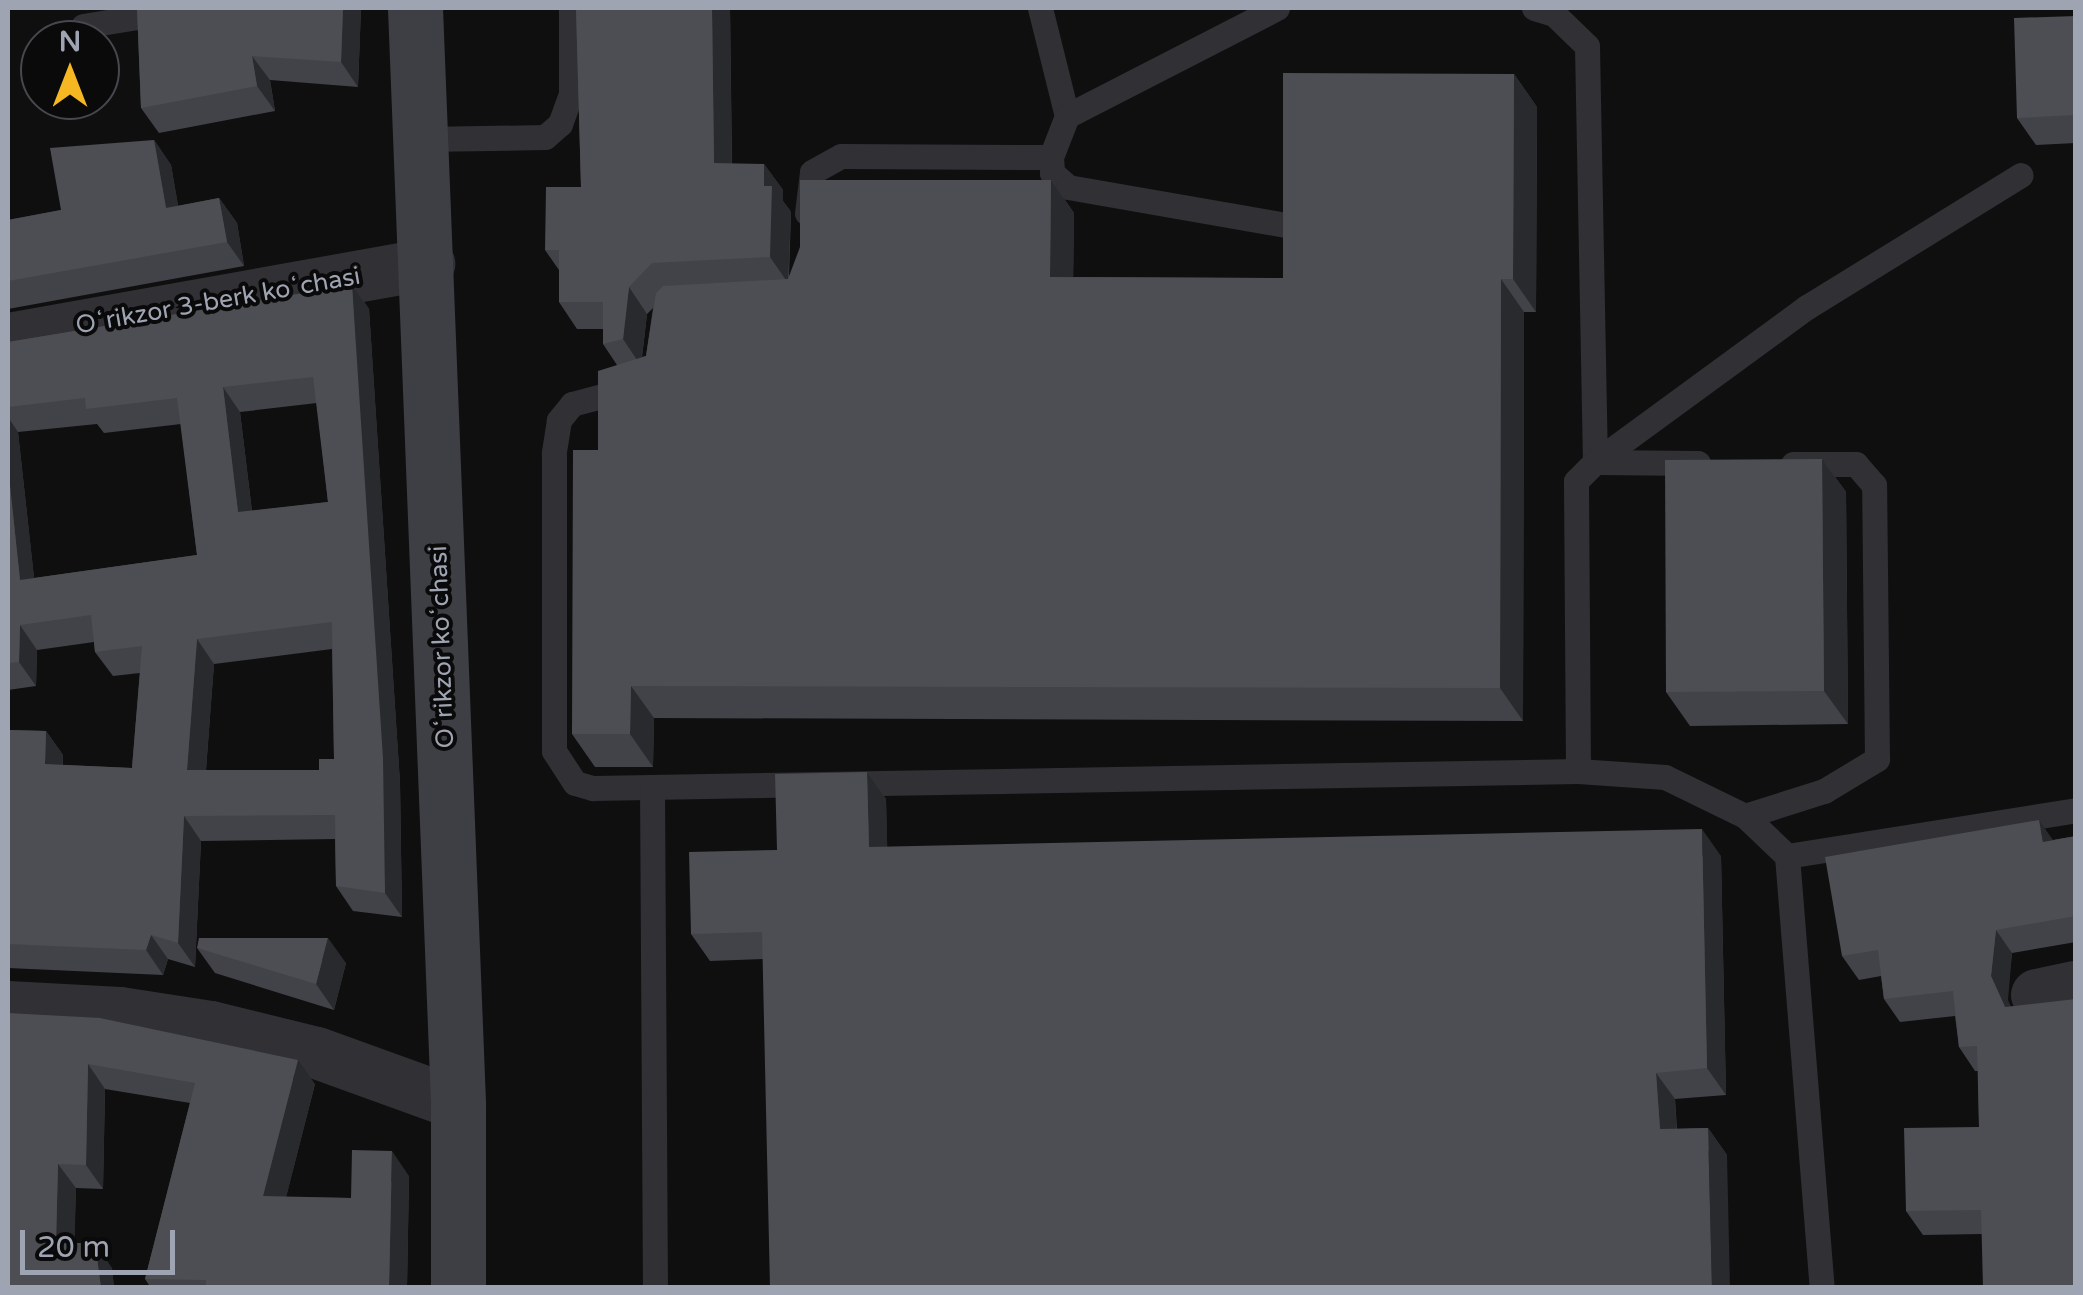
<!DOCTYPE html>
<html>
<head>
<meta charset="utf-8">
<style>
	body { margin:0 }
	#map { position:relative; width:2083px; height:1295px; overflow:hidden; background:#0f0f10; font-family:"Varela Round",sans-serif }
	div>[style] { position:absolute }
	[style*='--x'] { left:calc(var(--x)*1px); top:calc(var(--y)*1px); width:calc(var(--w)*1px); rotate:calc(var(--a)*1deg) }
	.service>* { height:25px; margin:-12.5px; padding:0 12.5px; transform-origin:12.5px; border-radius:12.5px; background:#303035 }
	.minor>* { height:52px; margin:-26px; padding:0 26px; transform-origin:26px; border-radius:26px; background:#303035 }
	.secondary>* { height:55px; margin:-27.5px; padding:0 27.5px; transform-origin:27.5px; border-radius:27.5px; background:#3e3f45 }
	.wall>* { inset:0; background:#424348 }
	.shaded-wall>* { inset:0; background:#292a2d }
	.building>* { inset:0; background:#4c4e53 }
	span { translate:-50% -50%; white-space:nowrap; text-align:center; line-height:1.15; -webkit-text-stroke:8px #0a0a0b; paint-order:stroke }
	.street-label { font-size:25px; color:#9fa4b2 }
	.frame { position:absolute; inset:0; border:10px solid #9fa4b2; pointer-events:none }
	.north { position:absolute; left:20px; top:20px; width:100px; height:100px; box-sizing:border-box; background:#0a0a0b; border:2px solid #46484e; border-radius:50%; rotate:0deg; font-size:28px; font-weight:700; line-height:40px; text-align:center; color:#9fa4b2 }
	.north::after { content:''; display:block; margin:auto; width:35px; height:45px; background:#f5b822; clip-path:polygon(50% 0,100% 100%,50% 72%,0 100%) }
	.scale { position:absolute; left:20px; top:1230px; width:155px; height:45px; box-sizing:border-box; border:5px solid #9fa4b2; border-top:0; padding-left:12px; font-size:30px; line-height:35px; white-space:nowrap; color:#9fa4b2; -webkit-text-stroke:8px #0a0a0b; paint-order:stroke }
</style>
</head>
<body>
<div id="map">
	<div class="service">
		<div style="--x:1040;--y:8;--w:111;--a:76"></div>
		<div style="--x:1277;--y:8;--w:236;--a:152.8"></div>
		<div style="--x:1067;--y:116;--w:44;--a:111.3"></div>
		<div style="--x:1051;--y:157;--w:16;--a:86"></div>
		<div style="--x:1052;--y:173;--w:21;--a:41"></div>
		<div style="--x:1068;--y:187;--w:226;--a:9.9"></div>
		<div style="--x:1534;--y:8;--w:21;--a:17"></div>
		<div style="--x:1554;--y:14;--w:46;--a:44.1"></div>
		<div style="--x:1587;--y:46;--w:416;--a:88.9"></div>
		<div style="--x:1595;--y:462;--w:263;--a:-36.2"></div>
		<div style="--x:1807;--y:307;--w:251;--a:-31.7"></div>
		<div style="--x:83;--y:26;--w:110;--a:-9.4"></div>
		<div style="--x:422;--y:139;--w:123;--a:-0.9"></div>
		<div style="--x:545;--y:137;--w:20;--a:-41"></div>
		<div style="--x:560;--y:124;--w:32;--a:-70"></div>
		<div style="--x:571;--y:94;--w:86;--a:-90"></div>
		<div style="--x:807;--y:213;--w:41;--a:-83"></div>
		<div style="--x:812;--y:172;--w:33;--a:-29"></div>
		<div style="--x:841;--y:156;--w:210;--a:0.3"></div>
		<div style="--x:628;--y:389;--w:58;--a:165"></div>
		<div style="--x:572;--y:404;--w:21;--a:129"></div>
		<div style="--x:559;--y:420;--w:33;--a:99"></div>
		<div style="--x:554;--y:453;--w:298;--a:90"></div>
		<div style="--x:554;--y:751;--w:38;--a:57"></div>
		<div style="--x:575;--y:783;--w:19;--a:16"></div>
		<div style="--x:593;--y:788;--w:985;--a:-0.99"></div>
		<div style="--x:1578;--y:771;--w:87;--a:3.9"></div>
		<div style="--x:1665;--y:777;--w:89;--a:26"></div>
		<div style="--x:1745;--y:816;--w:58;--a:43.6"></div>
		<div style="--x:1787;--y:856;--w:433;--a:85.4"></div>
		<div style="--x:1578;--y:771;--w:290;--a:-90.4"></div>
		<div style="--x:1576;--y:481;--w:27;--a:-45"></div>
		<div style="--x:1595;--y:462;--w:103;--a:0.6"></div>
		<div style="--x:652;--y:787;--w:501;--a:89.66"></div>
		<div style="--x:1745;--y:816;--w:83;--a:-17.6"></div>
		<div style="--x:1824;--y:791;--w:62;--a:-31.1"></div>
		<div style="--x:1877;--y:759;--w:274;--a:-90.6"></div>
		<div style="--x:1874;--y:485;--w:28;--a:-131"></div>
		<div style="--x:1856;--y:464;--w:63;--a:180"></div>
		<div style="--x:1787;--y:856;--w:293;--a:-9"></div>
	</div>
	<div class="minor">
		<div style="--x:8;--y:339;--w:428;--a:-10.1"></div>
		<div style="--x:2037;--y:995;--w:40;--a:-12"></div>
		<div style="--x:8;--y:1007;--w:112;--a:3.1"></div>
		<div style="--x:120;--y:1013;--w:92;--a:8.7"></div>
		<div style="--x:211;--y:1027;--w:109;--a:13.8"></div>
		<div style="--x:317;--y:1053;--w:150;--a:19.9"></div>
	</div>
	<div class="secondary">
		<div style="--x:415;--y:8;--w:1097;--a:87.75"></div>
		<div style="--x:458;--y:1104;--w:184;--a:90"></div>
	</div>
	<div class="wall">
		<div style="clip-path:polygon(137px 8px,361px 8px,358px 87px,270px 80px,275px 111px,159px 133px,141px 108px)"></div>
		<div style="clip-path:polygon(evenodd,576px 8px,730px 8px,732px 164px,764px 164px,783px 190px,783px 201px,791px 212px,789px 276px,1051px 180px,1074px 213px,1073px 277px,1283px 278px,1514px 74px,1537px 107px,1536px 312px,1524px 312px,1523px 721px,654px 718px,653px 767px,595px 767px,572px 734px,598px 450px,617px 365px,603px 344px,603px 329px,577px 329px,559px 302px,559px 270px,545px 250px,581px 187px,576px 8px,653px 308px,646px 356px,642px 357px,647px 314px,653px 308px)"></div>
		<div style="clip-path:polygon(2076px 16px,2076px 143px,2036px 145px,2017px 118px)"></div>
		<div style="clip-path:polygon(154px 140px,171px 165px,178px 206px,219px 198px,237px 223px,244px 266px,8px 309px,8px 220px,61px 210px)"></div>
		<div style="clip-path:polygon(evenodd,352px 285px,369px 309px,400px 783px,402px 917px,353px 911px,336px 886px,335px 839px,201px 841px,195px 967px,168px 959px,163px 975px,8px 968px,8px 730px,46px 731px,63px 755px,63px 765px,132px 768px,140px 673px,113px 676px,95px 652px,94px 642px,37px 650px,36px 686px,8px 690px,8px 342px,352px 285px,317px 403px,328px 502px,252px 511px,240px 412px,317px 403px,352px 285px,97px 424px,104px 433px,181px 424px,197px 555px,34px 578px,18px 432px,97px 424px,352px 285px,332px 649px,334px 759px,319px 770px,206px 770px,214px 664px,332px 649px)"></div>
		<div style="clip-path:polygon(1822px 459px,1846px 492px,1848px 724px,1690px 726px,1666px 692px)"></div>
		<div style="clip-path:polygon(867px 772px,886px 799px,887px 847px,1721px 856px,1726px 1095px,1675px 1099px,1677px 1129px,1708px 1128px,1727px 1155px,763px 959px,710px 961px,691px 934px)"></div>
		<div style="clip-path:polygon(2076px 836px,2076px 942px,2012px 953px,1982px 1234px,1923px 1235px,1906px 1211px,1979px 1127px,1978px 1071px,1975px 1071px,1959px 1047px,1955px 1016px,1900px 1022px,1884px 999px,1881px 976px,1859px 980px,1842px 956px,2053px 840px)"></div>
		<div style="clip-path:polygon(197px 948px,346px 963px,334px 1010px,215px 973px)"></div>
		<div style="clip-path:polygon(8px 1013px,315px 1084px,286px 1197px,351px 1198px,409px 1176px,407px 1288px,151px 1288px,145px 1279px,190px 1103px,105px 1089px,103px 1189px,76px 1188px,74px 1243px,112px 1268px,114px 1288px,8px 1288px)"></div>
	</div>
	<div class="shaded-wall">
		<div style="clip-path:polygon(343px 8px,361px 8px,358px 87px,341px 62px)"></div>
		<div style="clip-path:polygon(712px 8px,730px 8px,732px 190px,714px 163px)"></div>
		<div style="clip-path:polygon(252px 56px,270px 80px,275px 111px,257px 86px)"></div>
		<div style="clip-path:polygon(1514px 74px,1537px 107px,1536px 312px,1513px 279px)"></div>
		<div style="clip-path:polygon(154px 140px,171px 165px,183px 233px,166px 208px)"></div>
		<div style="clip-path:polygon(764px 164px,783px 190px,783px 201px,791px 212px,788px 283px,770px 257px,764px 186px)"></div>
		<div style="clip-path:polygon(1051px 180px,1074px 213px,1073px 310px,1050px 277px)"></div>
		<div style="clip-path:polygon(219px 198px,237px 223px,244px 266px,227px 242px)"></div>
		<div style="clip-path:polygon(1501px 279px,1524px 312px,1523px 721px,1500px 688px)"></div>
		<div style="clip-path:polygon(352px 285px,369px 309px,400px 783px,402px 917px,385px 893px)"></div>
		<div style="clip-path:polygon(629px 287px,647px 314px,641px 366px,623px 339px)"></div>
		<div style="clip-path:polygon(223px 387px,240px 412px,255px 537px,238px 512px)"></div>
		<div style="clip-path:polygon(8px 417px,18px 432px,37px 604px,20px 580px,8px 467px)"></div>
		<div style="clip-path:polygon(1822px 459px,1846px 492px,1848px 724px,1824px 691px)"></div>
		<div style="clip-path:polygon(20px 625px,37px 650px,36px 686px,19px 662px)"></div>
		<div style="clip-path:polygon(197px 639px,214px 664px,204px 795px,187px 770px)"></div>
		<div style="clip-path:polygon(631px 686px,654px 718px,653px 767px,630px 734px)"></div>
		<div style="clip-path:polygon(46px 731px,63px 755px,62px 789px,45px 764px)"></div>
		<div style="clip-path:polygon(867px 772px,886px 799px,888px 874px,869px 847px)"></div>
		<div style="clip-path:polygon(184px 816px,201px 841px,195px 967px,178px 943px)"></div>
		<div style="clip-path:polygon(2039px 820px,2055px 843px,2043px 842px)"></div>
		<div style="clip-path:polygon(1702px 829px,1721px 856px,1726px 1095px,1707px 1068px)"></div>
		<div style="clip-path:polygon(1996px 930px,2012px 953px,2008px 1000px,2022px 1031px,2005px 1007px,1991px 976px)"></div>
		<div style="clip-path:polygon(151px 935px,168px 959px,163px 975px,146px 950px)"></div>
		<div style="clip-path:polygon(328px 938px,346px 963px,334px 1010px,316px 984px)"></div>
		<div style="clip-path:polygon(298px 1060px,315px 1084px,280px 1221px,263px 1196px)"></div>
		<div style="clip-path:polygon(88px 1064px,105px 1089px,103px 1189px,86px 1165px)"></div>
		<div style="clip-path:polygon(1656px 1073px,1675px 1099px,1678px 1156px,1660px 1129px)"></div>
		<div style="clip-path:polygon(1708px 1128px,1727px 1155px,1730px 1288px,1712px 1288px)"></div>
		<div style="clip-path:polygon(392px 1151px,409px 1176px,407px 1288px,389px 1288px)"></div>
		<div style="clip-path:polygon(58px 1164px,76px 1188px,74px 1267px,56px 1243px)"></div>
		<div style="clip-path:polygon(95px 1243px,112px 1268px,114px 1288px,101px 1288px)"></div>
	</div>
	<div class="building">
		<div style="clip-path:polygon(137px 8px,343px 8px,341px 62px,252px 56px,257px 86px,141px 108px)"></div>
		<div style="clip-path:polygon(576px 8px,712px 8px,714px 163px,764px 164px,764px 186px,772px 186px,770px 257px,652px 263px,629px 287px,623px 339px,603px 344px,603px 302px,559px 302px,559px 250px,545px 250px,546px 187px,581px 187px)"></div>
		<div style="clip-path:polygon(2076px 16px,2076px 115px,2017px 118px,2014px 18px)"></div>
		<div style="clip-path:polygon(1283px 73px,1514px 74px,1513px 279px,1501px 279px,1500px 688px,631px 686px,630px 734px,572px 734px,573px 450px,598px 450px,598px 371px,646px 356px,656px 293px,663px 286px,788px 279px,800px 247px,800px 180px,1051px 180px,1050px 277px,1283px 278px)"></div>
		<div style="clip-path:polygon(154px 140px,166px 208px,219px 198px,227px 242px,8px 281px,8px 220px,61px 210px,50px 148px)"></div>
		<div style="clip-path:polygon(evenodd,352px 285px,383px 758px,385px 893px,336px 886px,335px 815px,184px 816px,178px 943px,151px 935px,146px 950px,8px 944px,8px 730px,46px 731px,45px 764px,132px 768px,142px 646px,95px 652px,91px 615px,20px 625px,19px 662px,8px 663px,8px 467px,20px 580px,197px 555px,177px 398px,86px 409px,85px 398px,8px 407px,8px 342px,352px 285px,313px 377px,328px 502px,238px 512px,223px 387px,313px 377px,352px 285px,332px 622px,334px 759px,319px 759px,319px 770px,187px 770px,197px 639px,332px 622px)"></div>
		<div style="clip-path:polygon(1822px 459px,1824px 691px,1666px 692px,1665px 460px)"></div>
		<div style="clip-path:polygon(867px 772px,869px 847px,1702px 829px,1707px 1068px,1656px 1073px,1660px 1129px,1708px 1128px,1712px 1288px,770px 1288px,762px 932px,691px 934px,689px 852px,777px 850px,775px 774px)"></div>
		<div style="clip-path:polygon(2039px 820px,2043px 842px,2076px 836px,2076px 916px,1996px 930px,1991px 976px,2005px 1007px,2076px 999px,2076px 1288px,1983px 1288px,1981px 1210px,1906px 1211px,1904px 1128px,1979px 1127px,1977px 1046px,1959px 1047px,1953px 991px,1884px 999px,1878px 950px,1842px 956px,1825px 857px)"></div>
		<div style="clip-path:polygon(199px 938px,328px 938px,316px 984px,197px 948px)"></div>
		<div style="clip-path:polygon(8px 1013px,100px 1018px,298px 1060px,263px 1196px,351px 1198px,352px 1150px,392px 1151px,389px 1288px,206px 1288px,206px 1280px,145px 1279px,195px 1083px,88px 1064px,86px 1165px,58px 1164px,56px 1243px,95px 1243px,101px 1288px,8px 1288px)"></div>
	</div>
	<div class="street-label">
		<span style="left:218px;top:301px;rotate:-10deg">Oʻrikzor 3-berk koʻchasi</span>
		<span style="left:442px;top:647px;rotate:-92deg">Oʻrikzor koʻchasi</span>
	</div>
	<div class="frame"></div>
	<div class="north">N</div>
	<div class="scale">20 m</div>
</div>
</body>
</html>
